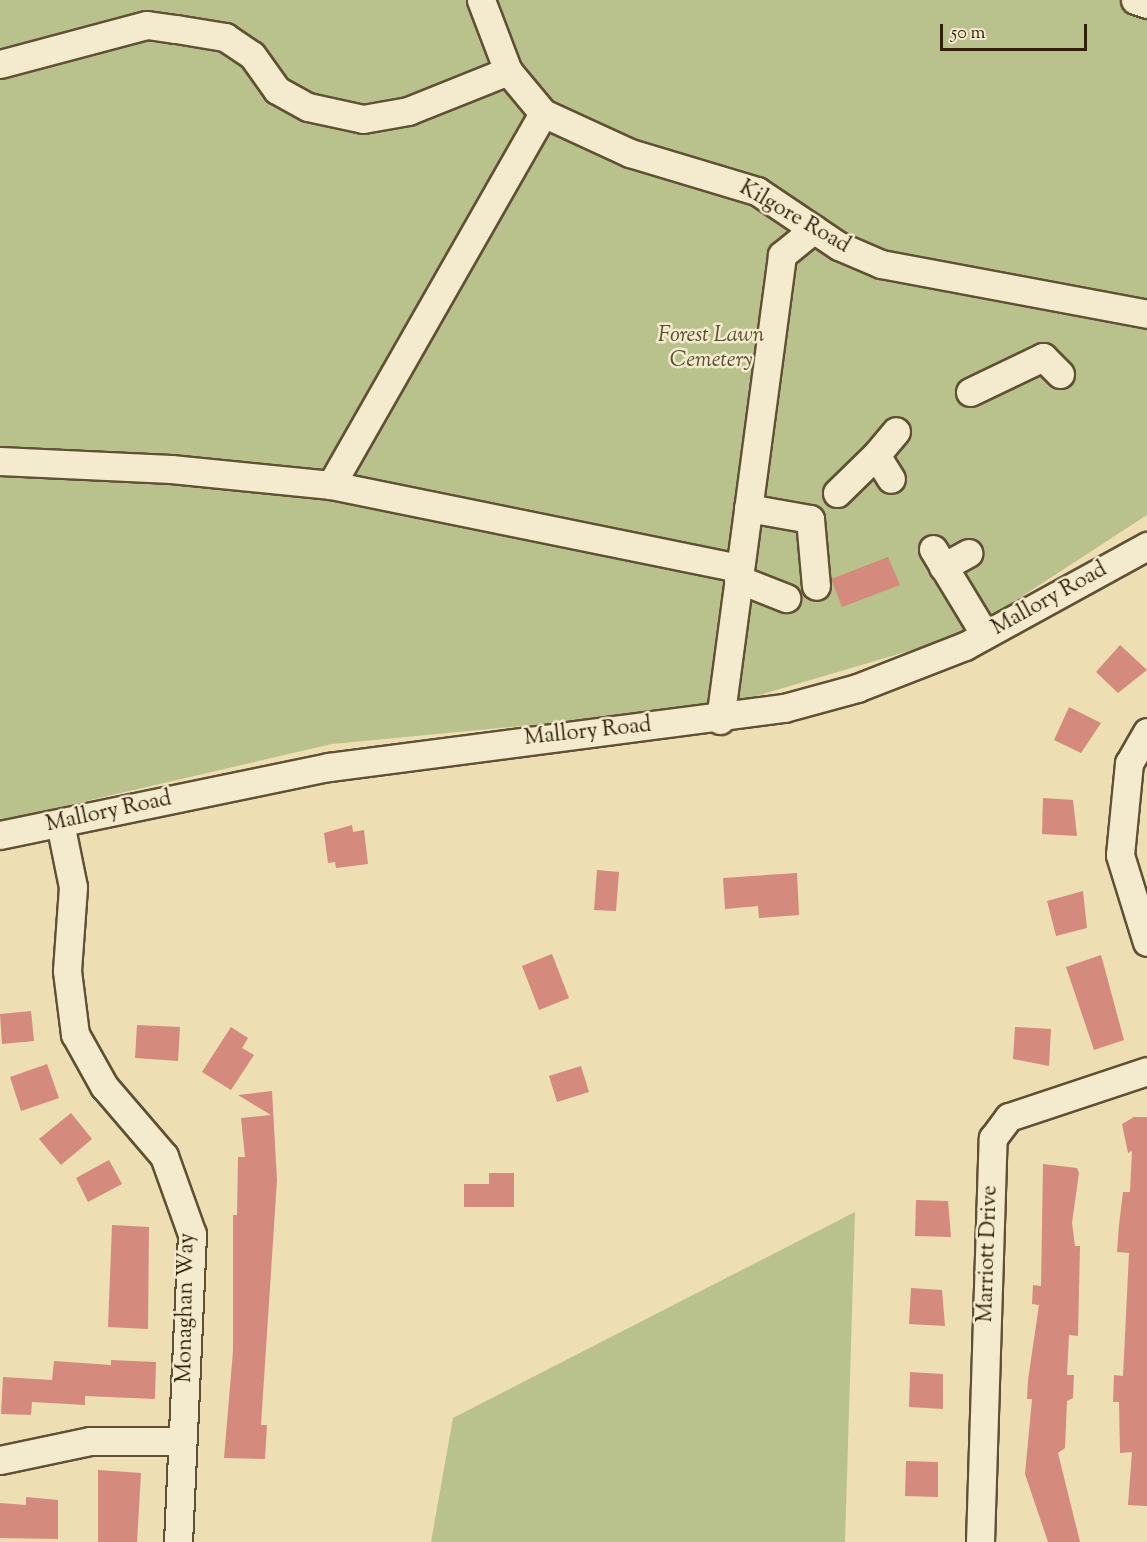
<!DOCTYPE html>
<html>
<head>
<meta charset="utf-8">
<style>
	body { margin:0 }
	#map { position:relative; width:1147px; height:1542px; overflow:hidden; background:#eedeb3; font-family:"Sorts Mill Goudy",serif }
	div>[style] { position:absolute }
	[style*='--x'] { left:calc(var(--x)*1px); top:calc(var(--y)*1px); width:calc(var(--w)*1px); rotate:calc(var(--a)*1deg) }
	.green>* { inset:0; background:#b9c18c }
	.building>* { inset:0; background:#d48a7c }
	.roads { filter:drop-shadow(2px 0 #605034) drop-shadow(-2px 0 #605034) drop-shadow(0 2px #605034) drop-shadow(0 -2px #605034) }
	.minor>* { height:27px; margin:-13.5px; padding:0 13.5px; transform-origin:13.5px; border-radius:13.5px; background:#f4eace }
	span { translate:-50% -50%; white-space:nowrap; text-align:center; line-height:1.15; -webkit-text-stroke:5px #f4eace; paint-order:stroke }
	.street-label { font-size:22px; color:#302009 }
	.park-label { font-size:22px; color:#595030; font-style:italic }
	.scale { position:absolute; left:940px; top:24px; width:147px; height:27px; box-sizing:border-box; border:3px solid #302009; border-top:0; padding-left:8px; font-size:18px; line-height:21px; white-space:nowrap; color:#302009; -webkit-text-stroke:4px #f4eace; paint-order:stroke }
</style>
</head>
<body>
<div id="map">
	<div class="green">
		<div style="clip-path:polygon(0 0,1147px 0,1147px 515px,992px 616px,943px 641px,719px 707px,332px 744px,0 821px)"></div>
		<div style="clip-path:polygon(855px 1212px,845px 1542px,431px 1542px,453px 1418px)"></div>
	</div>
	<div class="building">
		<div style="clip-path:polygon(888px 557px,900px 585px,842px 607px,831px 579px)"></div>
		<div style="clip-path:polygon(1120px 645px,1147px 670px,1118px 693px,1096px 672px)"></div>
		<div style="clip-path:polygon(1069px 707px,1101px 723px,1081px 753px,1054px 740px)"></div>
		<div style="clip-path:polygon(1043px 798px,1073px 800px,1077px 836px,1042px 834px)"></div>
		<div style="clip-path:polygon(352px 825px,353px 832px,364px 830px,368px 864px,336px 868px,335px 862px,328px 863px,324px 833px)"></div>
		<div style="clip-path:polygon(597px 870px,619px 872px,616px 911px,594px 910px)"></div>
		<div style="clip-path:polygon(797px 873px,799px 915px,759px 918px,758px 906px,725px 909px,723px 878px)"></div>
		<div style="clip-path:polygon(1083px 891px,1087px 928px,1056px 936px,1047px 901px)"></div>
		<div style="clip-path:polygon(552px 954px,569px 998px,539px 1010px,522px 966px)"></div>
		<div style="clip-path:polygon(1101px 955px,1124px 1040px,1094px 1050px,1066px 967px)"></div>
		<div style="clip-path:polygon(31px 1011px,34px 1041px,2px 1044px,0 1014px)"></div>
		<div style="clip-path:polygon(137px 1025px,180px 1027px,178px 1061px,135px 1058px)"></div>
		<div style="clip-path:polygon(231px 1027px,248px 1038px,242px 1048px,254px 1055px,231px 1090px,202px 1072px)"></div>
		<div style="clip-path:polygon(1015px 1027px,1051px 1029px,1049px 1066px,1013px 1059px)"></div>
		<div style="clip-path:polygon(47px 1064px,59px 1098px,21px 1111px,10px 1077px)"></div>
		<div style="clip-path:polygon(581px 1066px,589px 1092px,557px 1102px,549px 1076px)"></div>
		<div style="clip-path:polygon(272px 1091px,277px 1180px,261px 1425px,267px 1425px,265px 1459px,224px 1458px,233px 1351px,233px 1215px,237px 1215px,238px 1157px,245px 1157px,241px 1118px,271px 1115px,238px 1095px)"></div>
		<div style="clip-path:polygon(71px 1113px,92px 1139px,61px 1165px,39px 1139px)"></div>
		<div style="clip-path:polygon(1134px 1117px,1147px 1117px,1147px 1506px,1128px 1505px,1132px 1452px,1120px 1453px,1119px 1402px,1113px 1402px,1114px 1375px,1123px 1376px,1129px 1253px,1117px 1252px,1119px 1225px,1123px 1192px,1130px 1192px,1132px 1151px,1128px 1153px,1122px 1124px)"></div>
		<div style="clip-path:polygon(109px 1160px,122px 1184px,88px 1202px,76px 1178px)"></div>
		<div style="clip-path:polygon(1043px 1164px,1077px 1168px,1079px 1173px,1072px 1223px,1075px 1246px,1080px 1246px,1078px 1336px,1069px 1335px,1067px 1375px,1074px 1375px,1073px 1398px,1067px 1401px,1065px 1448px,1058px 1453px,1080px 1542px,1048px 1542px,1025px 1474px,1032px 1399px,1027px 1399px,1028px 1380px,1039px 1305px,1032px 1304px,1033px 1285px,1041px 1286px)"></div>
		<div style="clip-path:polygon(489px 1173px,514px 1173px,514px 1207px,464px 1207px,464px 1184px,489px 1184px)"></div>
		<div style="clip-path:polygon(916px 1200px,948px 1201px,951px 1237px,915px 1236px)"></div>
		<div style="clip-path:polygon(112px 1225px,149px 1227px,148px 1329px,108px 1327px)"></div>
		<div style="clip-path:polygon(911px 1288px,942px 1290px,945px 1326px,909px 1324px)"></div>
		<div style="clip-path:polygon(111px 1360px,156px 1362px,155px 1399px,85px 1396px,85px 1405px,32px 1402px,31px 1415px,1px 1414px,3px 1377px,52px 1380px,54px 1361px,111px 1365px)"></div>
		<div style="clip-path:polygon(910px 1372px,943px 1374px,943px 1409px,909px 1407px)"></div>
		<div style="clip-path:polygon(906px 1461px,938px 1462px,938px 1497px,905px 1496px)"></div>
		<div style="clip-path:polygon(98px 1470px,141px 1473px,137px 1542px,98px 1542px)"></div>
		<div style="clip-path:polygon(26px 1497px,58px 1500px,58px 1539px,0 1538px,0 1503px,26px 1505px)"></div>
	</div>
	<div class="roads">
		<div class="minor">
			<div style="--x:481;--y:0;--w:76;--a:69.2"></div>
			<div style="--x:508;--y:71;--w:55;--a:50.2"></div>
			<div style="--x:543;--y:113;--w:96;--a:24.7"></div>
			<div style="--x:630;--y:153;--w:133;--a:16.7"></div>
			<div style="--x:757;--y:191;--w:99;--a:33.9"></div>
			<div style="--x:839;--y:246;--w:46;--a:23.2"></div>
			<div style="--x:881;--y:264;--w:271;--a:10.6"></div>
			<div style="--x:1135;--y:0;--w:13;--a:18"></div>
			<div style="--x:0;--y:64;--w:152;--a:-14.9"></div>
			<div style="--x:147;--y:25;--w:29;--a:8"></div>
			<div style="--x:176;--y:29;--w:50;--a:9.3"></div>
			<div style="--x:225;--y:37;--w:32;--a:34"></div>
			<div style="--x:252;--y:55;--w:43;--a:54.5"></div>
			<div style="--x:277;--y:90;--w:35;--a:29"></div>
			<div style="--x:308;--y:107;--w:56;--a:12.3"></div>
			<div style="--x:363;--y:119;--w:46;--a:-10.1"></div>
			<div style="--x:408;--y:111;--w:108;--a:-21.8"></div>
			<div style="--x:970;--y:392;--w:81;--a:-25.6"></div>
			<div style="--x:1043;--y:357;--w:24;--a:45"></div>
			<div style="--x:876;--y:455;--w:31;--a:-50"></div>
			<div style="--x:0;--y:461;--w:171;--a:2.7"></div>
			<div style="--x:171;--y:469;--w:161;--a:5.7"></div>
			<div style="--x:331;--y:485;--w:416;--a:11.5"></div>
			<div style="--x:331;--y:485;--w:428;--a:-60.3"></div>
			<div style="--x:837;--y:493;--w:54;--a:-44.3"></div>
			<div style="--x:876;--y:455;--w:28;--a:58"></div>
			<div style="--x:748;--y:508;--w:63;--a:10.1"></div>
			<div style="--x:810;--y:519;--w:67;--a:84.9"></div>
			<div style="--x:933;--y:549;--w:100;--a:58.8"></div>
			<div style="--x:943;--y:567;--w:29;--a:-29"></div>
			<div style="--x:738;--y:579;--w:52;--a:21.6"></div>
			<div style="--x:720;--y:720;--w:469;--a:-82.4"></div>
			<div style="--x:782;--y:255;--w:41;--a:-39.1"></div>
			<div style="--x:1147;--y:732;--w:36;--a:120"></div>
			<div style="--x:1129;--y:763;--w:92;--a:95.6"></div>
			<div style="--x:1120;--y:855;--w:91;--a:72.8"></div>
			<div style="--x:60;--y:823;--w:65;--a:78.5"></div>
			<div style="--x:73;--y:887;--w:84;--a:94.1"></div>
			<div style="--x:67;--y:971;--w:64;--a:82.8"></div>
			<div style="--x:75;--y:1034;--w:60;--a:60.9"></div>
			<div style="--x:104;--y:1086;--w:92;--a:49.4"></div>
			<div style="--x:164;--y:1156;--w:83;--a:70.3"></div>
			<div style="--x:192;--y:1234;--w:308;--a:92.6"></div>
			<div style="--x:0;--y:835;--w:336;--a:-11.7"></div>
			<div style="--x:329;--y:767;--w:459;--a:-7.4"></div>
			<div style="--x:784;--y:708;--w:76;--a:-15.3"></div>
			<div style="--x:857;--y:688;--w:116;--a:-21.3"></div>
			<div style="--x:965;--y:646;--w:208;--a:-28.8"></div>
			<div style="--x:0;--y:1460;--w:92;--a:-11.9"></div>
			<div style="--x:90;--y:1441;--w:92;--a:0"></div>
			<div style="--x:980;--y:1542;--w:404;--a:-88.2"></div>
			<div style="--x:993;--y:1138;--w:26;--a:-53"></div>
			<div style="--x:1009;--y:1117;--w:145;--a:-18.4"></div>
		</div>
	</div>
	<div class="street-label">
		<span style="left:794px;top:218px;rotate:30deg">Kilgore Road</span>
		<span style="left:1050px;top:600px;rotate:-29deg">Mallory Road</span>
		<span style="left:588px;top:733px;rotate:-6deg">Mallory Road</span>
		<span style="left:109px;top:813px;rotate:-12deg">Mallory Road</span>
		<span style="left:989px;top:1254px;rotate:-88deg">Marriott Drive</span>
		<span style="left:187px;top:1308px;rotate:-89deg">Monaghan Way</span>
	</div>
	<div class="park-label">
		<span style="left:711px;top:349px">Forest Lawn<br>Cemetery</span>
	</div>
	<div class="scale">50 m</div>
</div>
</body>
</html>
